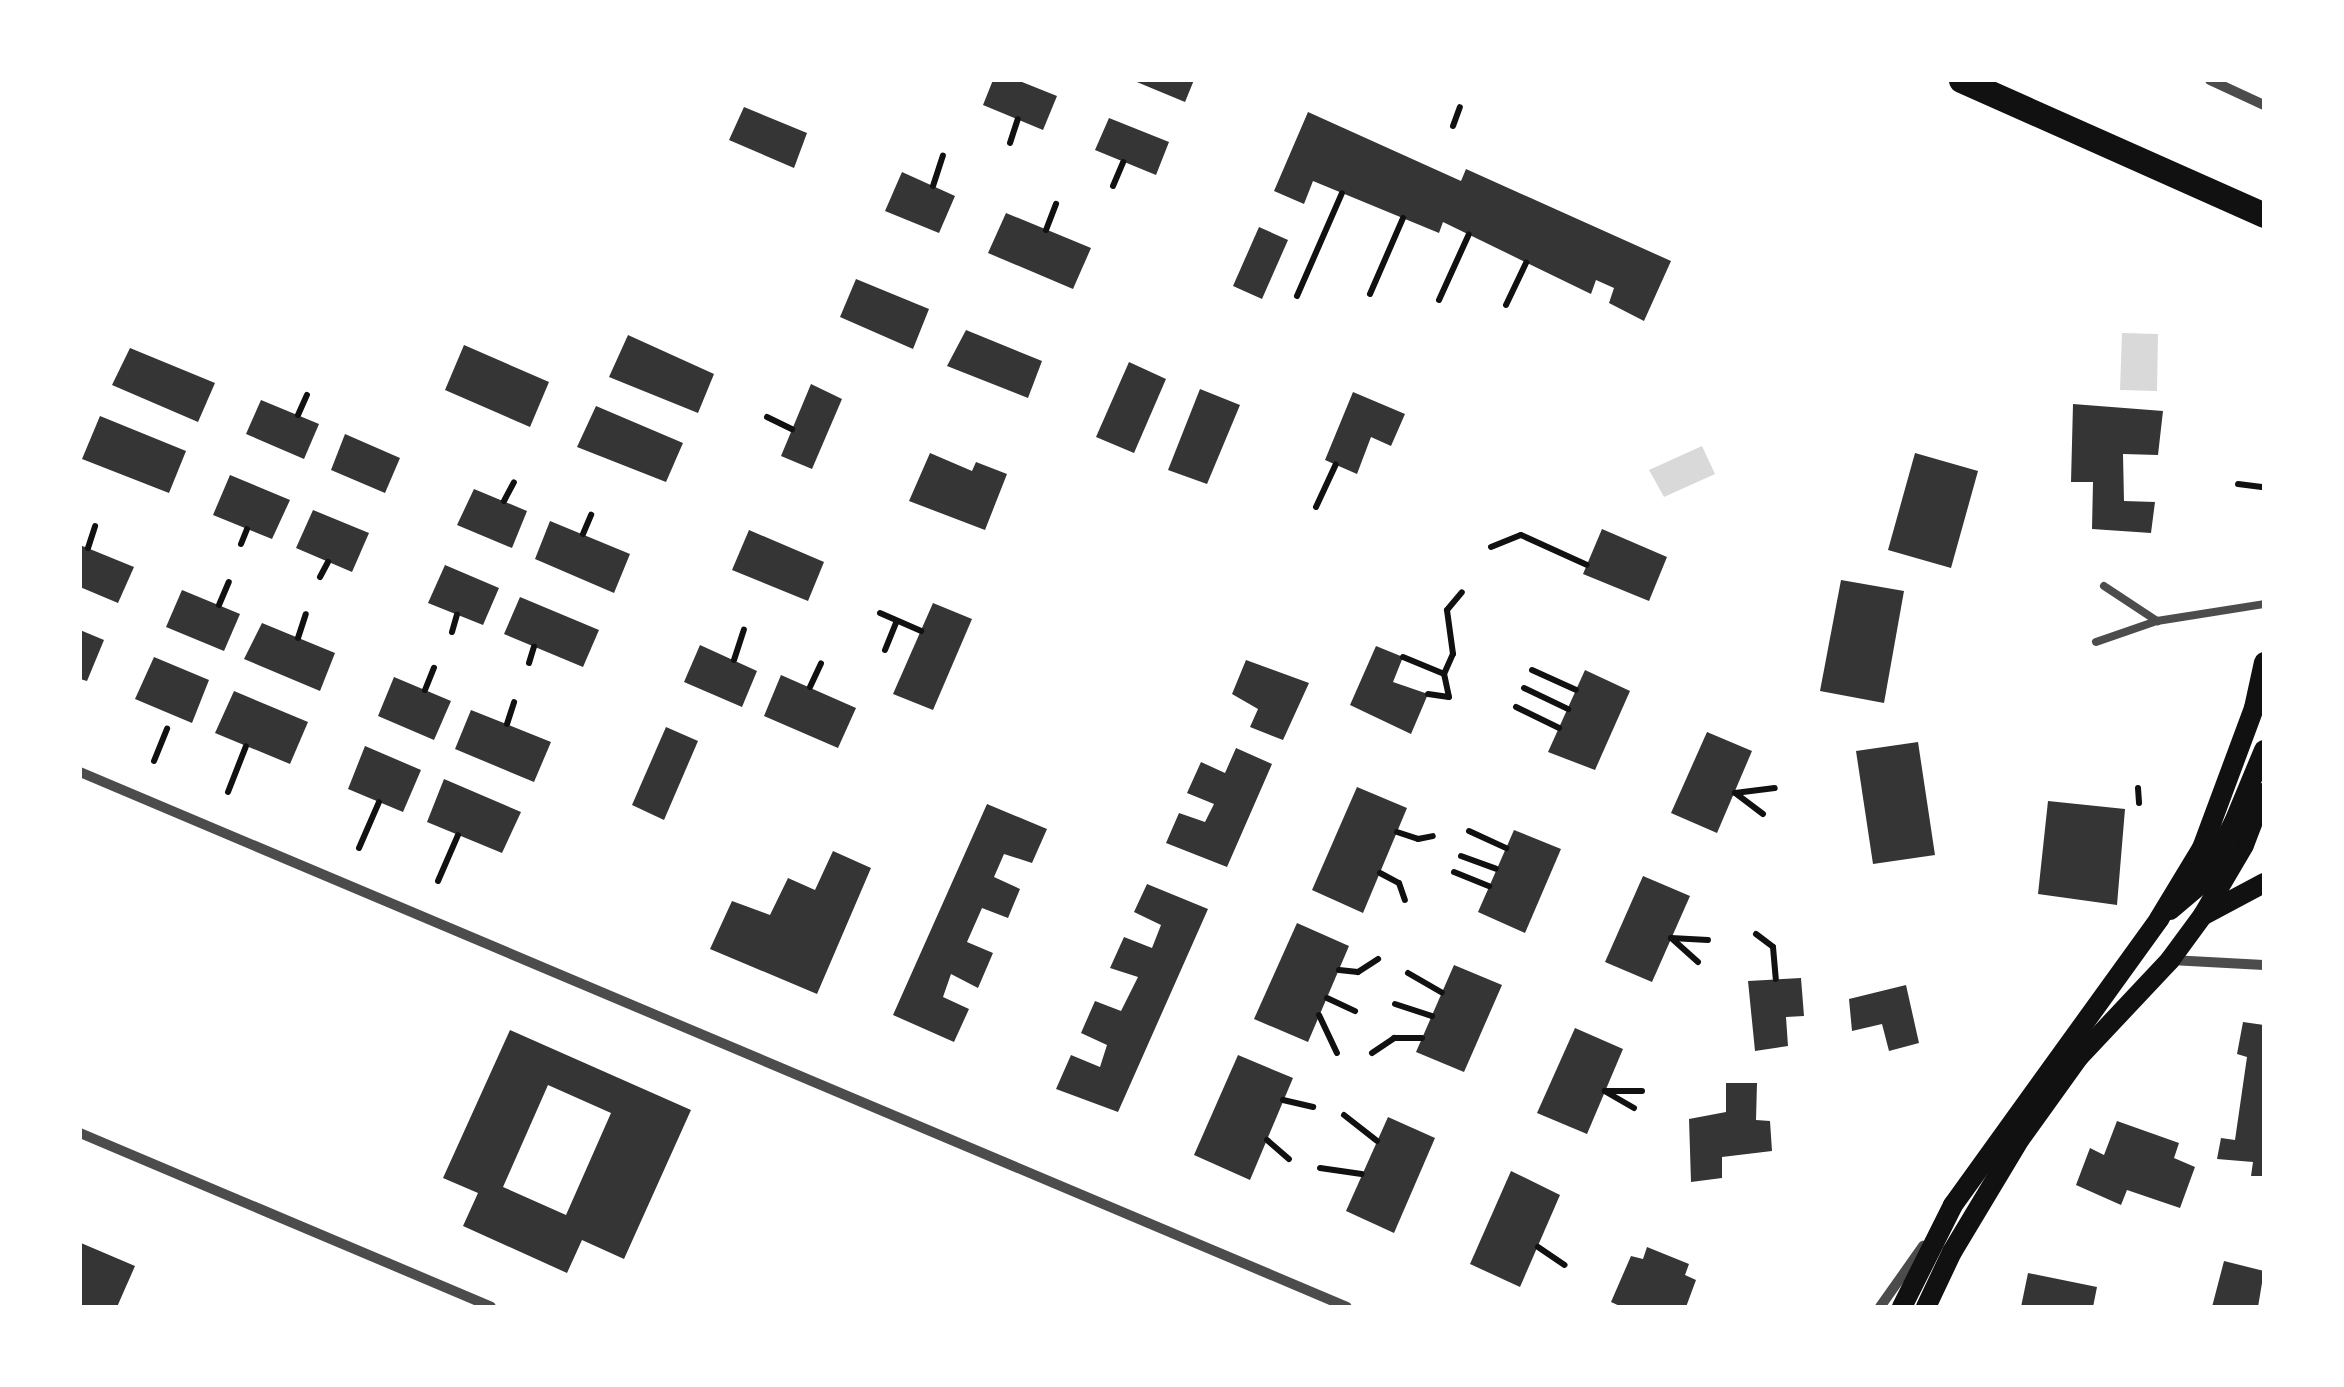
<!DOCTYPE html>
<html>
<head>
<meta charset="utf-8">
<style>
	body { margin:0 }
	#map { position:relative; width:2344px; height:1387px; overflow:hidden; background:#fff; font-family:"Asap Condensed",sans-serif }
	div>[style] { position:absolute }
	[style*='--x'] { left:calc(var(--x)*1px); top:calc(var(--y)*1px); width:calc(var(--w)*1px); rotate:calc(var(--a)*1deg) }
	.water>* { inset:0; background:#d9d9d9 }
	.building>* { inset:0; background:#353535 }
	.path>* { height:6px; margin:-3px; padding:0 3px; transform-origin:3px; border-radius:3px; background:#111 }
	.service>* { height:8px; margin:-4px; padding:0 4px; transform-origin:4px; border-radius:4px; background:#4c4c4c }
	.minor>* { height:10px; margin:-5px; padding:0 5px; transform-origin:5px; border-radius:5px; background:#4c4c4c }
	.secondary>* { height:20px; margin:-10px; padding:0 10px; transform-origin:10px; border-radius:10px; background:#111 }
	.primary>* { height:25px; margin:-12.5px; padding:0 12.5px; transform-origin:12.5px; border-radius:12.5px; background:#111 }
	span { translate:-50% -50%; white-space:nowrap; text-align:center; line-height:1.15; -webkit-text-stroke:8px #fff; paint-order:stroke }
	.frame { position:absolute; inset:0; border:82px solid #fff; pointer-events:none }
</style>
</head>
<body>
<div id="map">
	<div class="water">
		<div style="clip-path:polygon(2122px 333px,2158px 334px,2157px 391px,2120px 390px)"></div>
		<div style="clip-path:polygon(1702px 446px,1715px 474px,1664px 497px,1649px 470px)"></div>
	</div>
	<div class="building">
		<div style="clip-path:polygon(993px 80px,1017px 80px,1057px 96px,1043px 130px,983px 105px)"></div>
		<div style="clip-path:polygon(1132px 80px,1194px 80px,1185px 102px)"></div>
		<div style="clip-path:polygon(744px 107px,807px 133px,794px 168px,729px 140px)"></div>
		<div style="clip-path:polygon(1308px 112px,1461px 181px,1466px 169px,1671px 261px,1644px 321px,1609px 303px,1614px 288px,1596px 280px,1591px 294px,1443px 222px,1439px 233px,1313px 181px,1304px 204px,1274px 191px)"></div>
		<div style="clip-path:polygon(1109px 118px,1169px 142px,1156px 175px,1095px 150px)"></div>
		<div style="clip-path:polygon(902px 172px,955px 196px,939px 233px,885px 211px)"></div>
		<div style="clip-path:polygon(1006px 213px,1091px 248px,1073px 289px,988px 253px)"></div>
		<div style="clip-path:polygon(1259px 227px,1288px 240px,1262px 299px,1233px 286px)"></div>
		<div style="clip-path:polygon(856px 279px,929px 309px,913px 349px,840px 317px)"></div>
		<div style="clip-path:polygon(966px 330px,1042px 361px,1028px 398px,947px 366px)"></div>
		<div style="clip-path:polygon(628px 335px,714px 374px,698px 413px,609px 377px)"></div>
		<div style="clip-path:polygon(464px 345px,549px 382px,530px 427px,445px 390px)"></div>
		<div style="clip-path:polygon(130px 348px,215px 383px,198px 422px,112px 385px)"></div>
		<div style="clip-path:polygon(1129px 362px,1166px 379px,1134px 453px,1096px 437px)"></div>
		<div style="clip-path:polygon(811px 384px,842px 399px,812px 469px,781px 456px)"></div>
		<div style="clip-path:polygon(1200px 389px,1240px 405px,1207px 484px,1168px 470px)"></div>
		<div style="clip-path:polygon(1353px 392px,1405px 414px,1391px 446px,1371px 437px,1357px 474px,1325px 460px)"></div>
		<div style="clip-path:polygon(261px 400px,319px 424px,304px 459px,246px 434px)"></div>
		<div style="clip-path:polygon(2073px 404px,2163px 411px,2158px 455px,2123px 454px,2124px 501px,2155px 502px,2151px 533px,2092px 529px,2093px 482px,2071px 482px)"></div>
		<div style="clip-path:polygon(596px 406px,683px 443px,666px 482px,577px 447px)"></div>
		<div style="clip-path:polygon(100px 416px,186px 451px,169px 493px,82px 459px)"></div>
		<div style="clip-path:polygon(345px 434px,400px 458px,385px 493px,331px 470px)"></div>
		<div style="clip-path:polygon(930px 453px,972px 471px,976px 462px,1007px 474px,985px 530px,909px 501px)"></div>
		<div style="clip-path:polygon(1915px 453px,1978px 471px,1951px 568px,1888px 550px)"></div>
		<div style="clip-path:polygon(230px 475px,290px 500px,272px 539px,213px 515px)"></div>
		<div style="clip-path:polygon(474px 489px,527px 511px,512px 548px,457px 525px)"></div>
		<div style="clip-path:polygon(313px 510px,369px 533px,352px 572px,296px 548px)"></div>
		<div style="clip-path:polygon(550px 521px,630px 554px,614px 593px,535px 559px)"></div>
		<div style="clip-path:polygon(1602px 529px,1667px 557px,1649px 601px,1583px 574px)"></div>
		<div style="clip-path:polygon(749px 530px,824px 562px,808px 601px,732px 570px)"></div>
		<div style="clip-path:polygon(80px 545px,134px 567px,118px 603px,80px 587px)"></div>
		<div style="clip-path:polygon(445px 565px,499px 588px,483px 625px,428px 603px)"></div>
		<div style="clip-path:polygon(1841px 580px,1904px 591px,1884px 703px,1820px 691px)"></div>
		<div style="clip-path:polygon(182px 590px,240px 614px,224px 651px,166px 627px)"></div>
		<div style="clip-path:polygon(520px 597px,599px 630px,583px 667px,504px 634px)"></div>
		<div style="clip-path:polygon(933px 603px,972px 619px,933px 710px,893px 694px)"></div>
		<div style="clip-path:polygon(262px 623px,335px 653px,320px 691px,244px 659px)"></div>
		<div style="clip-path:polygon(80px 630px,104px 640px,87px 681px,80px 679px)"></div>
		<div style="clip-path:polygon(700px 645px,757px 671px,742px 707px,684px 682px)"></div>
		<div style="clip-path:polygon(1376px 646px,1403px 657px,1393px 682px,1428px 694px,1411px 734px,1350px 705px)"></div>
		<div style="clip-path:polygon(154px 657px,209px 680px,192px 723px,135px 699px)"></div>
		<div style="clip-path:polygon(1246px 660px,1309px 683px,1283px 740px,1250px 727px,1258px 709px,1232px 694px)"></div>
		<div style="clip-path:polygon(1585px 670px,1630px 691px,1595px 770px,1548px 752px)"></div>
		<div style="clip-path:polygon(781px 675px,856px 708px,838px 748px,764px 716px)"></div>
		<div style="clip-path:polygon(394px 677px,451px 701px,434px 740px,378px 716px)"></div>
		<div style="clip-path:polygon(234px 691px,308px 722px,290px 764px,215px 733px)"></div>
		<div style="clip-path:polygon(471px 710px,551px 742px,534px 782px,455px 749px)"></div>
		<div style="clip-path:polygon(666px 727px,698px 741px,664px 820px,632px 805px)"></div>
		<div style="clip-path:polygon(1707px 732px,1752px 751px,1717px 833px,1671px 813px)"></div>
		<div style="clip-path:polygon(1918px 742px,1935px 855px,1873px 864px,1856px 751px)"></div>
		<div style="clip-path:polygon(365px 746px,421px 770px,403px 812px,348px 789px)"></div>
		<div style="clip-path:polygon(1236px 748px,1272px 764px,1227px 867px,1166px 843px,1179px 813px,1205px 822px,1214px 804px,1187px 793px,1201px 762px,1225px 773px)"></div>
		<div style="clip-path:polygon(444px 779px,521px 812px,502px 853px,427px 822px)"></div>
		<div style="clip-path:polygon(1357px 787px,1407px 808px,1363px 913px,1312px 890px)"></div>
		<div style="clip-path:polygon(2048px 801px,2125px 809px,2117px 905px,2038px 894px)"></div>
		<div style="clip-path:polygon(987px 804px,1047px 829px,1032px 863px,1004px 854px,994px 877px,1020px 889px,1008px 918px,982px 908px,967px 942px,993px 953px,978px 988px,951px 974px,943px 997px,969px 1009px,954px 1042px,893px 1015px)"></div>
		<div style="clip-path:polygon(1514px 830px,1561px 849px,1525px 933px,1478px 912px)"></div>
		<div style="clip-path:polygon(833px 851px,871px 868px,817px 994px,710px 949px,732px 901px,770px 915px,788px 878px,815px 890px)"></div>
		<div style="clip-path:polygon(1643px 876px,1690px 896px,1652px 982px,1605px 962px)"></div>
		<div style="clip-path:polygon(1147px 884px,1208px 909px,1118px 1112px,1056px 1089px,1071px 1055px,1100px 1067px,1107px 1045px,1081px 1033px,1095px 1001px,1121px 1011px,1138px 977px,1110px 968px,1124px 937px,1152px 948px,1161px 925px,1134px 912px)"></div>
		<div style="clip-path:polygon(1297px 923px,1349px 946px,1308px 1042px,1254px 1019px)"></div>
		<div style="clip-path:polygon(1454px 965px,1502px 985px,1464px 1072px,1416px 1052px)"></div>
		<div style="clip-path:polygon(1801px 978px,1804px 1016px,1786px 1017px,1788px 1046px,1755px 1051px,1748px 981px)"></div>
		<div style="clip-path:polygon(1906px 985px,1919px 1043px,1889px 1051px,1882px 1024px,1852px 1031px,1849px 999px)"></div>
		<div style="clip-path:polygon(2243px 1022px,2264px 1025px,2264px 1176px,2251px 1176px,2253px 1162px,2217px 1159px,2221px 1138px,2235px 1140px,2247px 1057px,2237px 1054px)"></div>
		<div style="clip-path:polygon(1575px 1028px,1623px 1049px,1587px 1134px,1537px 1113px)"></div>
		<div style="clip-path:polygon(evenodd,510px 1030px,691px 1110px,624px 1259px,582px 1240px,567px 1273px,463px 1226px,478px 1193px,443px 1178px,510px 1030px,548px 1085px,611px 1113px,566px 1215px,503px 1187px,548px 1085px)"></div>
		<div style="clip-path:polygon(1238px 1055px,1293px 1078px,1250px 1180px,1194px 1155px)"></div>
		<div style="clip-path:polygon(1726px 1083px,1757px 1083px,1756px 1120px,1770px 1121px,1772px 1151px,1722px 1157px,1722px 1178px,1691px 1182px,1689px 1119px,1726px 1112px)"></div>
		<div style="clip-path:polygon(1388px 1117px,1435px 1138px,1394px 1233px,1346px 1211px)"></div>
		<div style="clip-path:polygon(2117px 1121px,2179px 1143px,2174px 1158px,2195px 1167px,2180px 1208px,2127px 1190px,2121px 1205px,2076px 1185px,2090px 1148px,2104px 1155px)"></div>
		<div style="clip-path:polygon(1511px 1171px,1560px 1195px,1520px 1287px,1470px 1264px)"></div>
		<div style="clip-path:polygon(81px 1243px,135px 1266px,117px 1307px,80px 1307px)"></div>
		<div style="clip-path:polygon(1647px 1247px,1689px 1264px,1685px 1275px,1696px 1280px,1686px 1307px,1622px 1307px,1611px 1302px,1631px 1256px,1643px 1259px)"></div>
		<div style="clip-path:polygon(2224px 1261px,2264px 1271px,2258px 1307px,2212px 1307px)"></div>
		<div style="clip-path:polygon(2028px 1273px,2097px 1287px,2093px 1307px,2021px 1307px)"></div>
	</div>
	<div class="path">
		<div style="--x:1453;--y:126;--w:20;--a:-70"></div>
		<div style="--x:1010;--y:143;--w:25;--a:-72"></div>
		<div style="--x:933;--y:186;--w:32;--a:-72"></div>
		<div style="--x:1113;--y:186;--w:26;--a:-67"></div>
		<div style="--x:1046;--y:230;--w:28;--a:-69"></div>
		<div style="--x:1370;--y:294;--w:83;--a:-66.5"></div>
		<div style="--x:1297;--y:296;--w:112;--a:-66.4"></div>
		<div style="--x:1439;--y:300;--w:72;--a:-65.6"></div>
		<div style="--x:1506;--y:305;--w:47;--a:-64.5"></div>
		<div style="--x:298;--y:415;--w:22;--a:-66"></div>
		<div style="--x:767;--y:417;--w:28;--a:26"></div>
		<div style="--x:2238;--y:484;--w:26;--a:7"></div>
		<div style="--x:504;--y:501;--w:21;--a:-62"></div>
		<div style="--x:1316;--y:507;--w:47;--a:-65.1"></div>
		<div style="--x:583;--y:534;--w:21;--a:-67"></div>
		<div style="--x:241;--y:544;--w:16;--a:-68"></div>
		<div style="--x:1491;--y:547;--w:32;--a:-22"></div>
		<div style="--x:1521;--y:535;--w:72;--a:24.4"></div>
		<div style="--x:88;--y:548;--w:23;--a:-72"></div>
		<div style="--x:320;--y:577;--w:17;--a:-62"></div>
		<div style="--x:219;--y:605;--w:25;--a:-67"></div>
		<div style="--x:880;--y:613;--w:45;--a:23.7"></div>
		<div style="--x:452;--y:632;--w:18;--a:-74"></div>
		<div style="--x:298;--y:638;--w:25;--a:-72"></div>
		<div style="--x:885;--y:650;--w:31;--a:-68"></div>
		<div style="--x:1403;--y:657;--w:44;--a:22.5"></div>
		<div style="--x:734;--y:660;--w:32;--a:-72"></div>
		<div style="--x:529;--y:663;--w:17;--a:-73"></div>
		<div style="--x:1532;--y:670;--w:48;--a:24.4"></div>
		<div style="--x:810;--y:687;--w:26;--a:-65"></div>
		<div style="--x:1524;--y:688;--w:49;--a:25.5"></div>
		<div style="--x:425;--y:690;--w:24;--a:-68"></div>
		<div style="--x:1428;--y:694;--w:21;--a:8"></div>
		<div style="--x:1449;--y:697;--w:24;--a:-102"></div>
		<div style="--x:1444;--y:674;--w:22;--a:-66"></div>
		<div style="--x:1453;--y:654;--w:44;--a:-97.8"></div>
		<div style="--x:1447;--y:610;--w:23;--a:-50"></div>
		<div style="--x:1516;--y:707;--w:48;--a:26"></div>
		<div style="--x:507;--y:724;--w:23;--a:-72"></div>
		<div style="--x:154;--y:761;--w:35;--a:-68"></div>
		<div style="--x:2138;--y:788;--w:15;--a:86"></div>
		<div style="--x:228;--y:792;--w:49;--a:-68.6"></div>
		<div style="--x:1763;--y:814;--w:35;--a:-143"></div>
		<div style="--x:1735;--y:793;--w:40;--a:-7.1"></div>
		<div style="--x:1469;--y:831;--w:41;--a:24.7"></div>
		<div style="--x:1397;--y:832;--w:22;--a:18"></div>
		<div style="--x:1418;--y:839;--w:15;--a:-11"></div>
		<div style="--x:359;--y:848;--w:50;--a:-66.5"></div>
		<div style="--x:1461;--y:856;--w:37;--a:20"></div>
		<div style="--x:1454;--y:872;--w:38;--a:22"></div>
		<div style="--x:1380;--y:873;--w:21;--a:28"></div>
		<div style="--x:1399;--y:883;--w:18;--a:71"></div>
		<div style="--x:438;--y:881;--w:50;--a:-66.5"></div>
		<div style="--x:1756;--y:934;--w:21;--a:37"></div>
		<div style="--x:1773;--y:947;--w:32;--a:85"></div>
		<div style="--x:1698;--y:962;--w:36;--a:-138"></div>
		<div style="--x:1671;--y:938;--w:37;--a:3"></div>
		<div style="--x:1339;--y:970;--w:19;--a:6"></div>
		<div style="--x:1358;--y:972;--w:24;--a:-33"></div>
		<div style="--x:1408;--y:973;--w:39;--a:30"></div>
		<div style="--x:1327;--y:998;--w:31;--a:25"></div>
		<div style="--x:1395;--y:1004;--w:39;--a:18"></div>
		<div style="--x:1319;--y:1015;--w:42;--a:64.7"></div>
		<div style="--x:1372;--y:1053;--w:27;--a:-34"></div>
		<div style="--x:1394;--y:1038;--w:28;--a:0"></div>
		<div style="--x:1283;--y:1100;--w:31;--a:13"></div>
		<div style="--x:1634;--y:1108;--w:34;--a:-150"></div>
		<div style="--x:1605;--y:1091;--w:37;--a:0"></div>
		<div style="--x:1344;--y:1115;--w:42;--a:38.2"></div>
		<div style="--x:1267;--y:1140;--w:29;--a:41"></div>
		<div style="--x:1320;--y:1168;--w:42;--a:8.1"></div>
		<div style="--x:1538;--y:1247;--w:32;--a:34"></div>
	</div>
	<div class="service">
		<div style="--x:2104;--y:586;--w:64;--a:33.4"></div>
		<div style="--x:2096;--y:642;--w:65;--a:-19"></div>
		<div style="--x:2157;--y:621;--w:108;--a:-9"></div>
	</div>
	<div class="minor">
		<div style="--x:2210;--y:80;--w:60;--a:24.8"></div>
		<div style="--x:80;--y:772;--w:1375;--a:22.89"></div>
		<div style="--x:2171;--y:960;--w:93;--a:3.1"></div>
		<div style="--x:80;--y:1133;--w:446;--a:22.9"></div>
		<div style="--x:1880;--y:1307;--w:75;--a:-54.8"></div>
	</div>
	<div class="secondary">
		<div style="--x:2170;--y:910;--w:39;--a:-40"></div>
		<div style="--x:2200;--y:885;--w:72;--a:-61.6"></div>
		<div style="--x:2234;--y:822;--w:78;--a:-67.4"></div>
		<div style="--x:2204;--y:915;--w:68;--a:-28.1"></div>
		<div style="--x:1902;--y:1307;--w:114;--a:-63.4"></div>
		<div style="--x:1953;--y:1205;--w:352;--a:-54.2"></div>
		<div style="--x:2159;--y:919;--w:83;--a:-58.8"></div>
		<div style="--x:2202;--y:848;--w:149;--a:-69.6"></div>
		<div style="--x:2254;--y:708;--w:47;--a:-77.7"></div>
		<div style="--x:1926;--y:1307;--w:61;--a:-64.7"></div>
		<div style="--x:1952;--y:1252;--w:132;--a:-59"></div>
		<div style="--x:2020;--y:1139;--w:101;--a:-54.3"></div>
		<div style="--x:2079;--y:1057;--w:133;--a:-46.8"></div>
		<div style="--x:2170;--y:960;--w:56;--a:-53.7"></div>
		<div style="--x:2203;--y:915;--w:81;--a:-59.6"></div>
		<div style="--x:2244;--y:845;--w:56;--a:-69"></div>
	</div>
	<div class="primary">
		<div style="--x:1961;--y:80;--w:332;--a:24"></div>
	</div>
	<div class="frame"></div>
</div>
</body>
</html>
